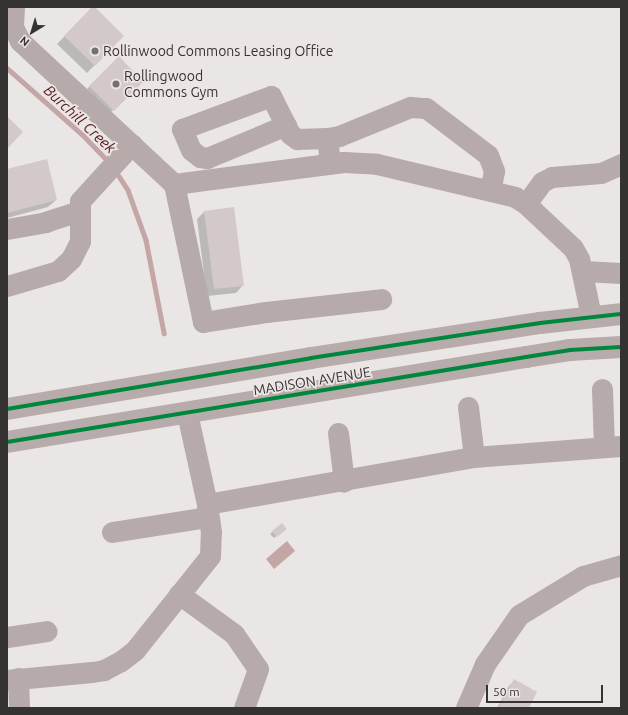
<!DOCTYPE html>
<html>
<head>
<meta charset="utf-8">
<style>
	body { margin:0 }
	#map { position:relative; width:628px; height:715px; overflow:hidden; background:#eae6e6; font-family:Ubuntu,sans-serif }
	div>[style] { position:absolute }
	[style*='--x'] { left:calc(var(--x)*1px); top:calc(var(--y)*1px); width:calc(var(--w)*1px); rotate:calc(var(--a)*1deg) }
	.water>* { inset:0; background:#c4a6a6 }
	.shadow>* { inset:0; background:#0003 }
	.stream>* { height:4.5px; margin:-2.25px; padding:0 2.25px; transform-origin:2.25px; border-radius:2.25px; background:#c4a6a6 }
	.building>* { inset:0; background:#d3c9c9 }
	.minor>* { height:21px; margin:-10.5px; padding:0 10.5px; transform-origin:10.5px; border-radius:10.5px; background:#b7aaaa }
	.major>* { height:22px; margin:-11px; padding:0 11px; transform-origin:11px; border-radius:11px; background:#b8abab }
	.cycleway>* { height:4px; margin:-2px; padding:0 2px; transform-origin:2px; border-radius:2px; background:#00873e }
	.dots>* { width:11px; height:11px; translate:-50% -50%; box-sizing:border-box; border:2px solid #ece5e4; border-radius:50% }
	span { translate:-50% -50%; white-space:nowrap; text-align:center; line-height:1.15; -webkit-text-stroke:3.5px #ece5e4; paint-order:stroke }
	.poi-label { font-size:14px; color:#353232 }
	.left { translate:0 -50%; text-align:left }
	.street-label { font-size:14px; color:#353232 }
	.water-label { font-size:15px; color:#562023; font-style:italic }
	.frame { position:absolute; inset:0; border:8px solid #353232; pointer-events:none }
	.north { position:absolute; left:12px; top:12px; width:40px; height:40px; -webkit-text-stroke:3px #ece5e4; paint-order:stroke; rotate:218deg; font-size:11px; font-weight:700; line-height:16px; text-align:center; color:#353232 }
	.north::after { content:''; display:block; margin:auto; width:14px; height:18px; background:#353232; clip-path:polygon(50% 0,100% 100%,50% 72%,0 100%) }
	.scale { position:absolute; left:486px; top:685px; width:117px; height:18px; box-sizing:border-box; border:2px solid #353232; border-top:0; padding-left:5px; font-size:12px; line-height:14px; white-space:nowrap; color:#353232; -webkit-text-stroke:3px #ece5e4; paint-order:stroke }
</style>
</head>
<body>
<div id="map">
	<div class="water">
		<div style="clip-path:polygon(287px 541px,295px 551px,274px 569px,266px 559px)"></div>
	</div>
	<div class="shadow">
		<div style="clip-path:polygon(93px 7px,123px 36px,87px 73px,57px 44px)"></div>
		<div style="clip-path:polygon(119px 58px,142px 82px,111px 112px,87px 89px)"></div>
		<div style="clip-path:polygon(7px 170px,56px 200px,48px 207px,7px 218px)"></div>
		<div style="clip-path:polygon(204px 212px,243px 285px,236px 293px,207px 296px,197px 219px)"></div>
		<div style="clip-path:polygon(282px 524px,283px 531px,274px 538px,270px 534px)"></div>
		<div style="clip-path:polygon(514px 681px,528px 708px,497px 708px,509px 686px)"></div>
	</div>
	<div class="stream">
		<div style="--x:7;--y:68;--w:101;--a:41.4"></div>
		<div style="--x:83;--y:135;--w:37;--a:46"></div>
		<div style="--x:115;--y:170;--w:24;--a:57"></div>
		<div style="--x:128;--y:190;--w:53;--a:70.2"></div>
		<div style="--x:146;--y:240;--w:95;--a:79"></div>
	</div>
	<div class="building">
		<div style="clip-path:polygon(92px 7px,95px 7px,124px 36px,95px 66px,64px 36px)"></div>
		<div style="clip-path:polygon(119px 56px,143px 82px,114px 111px,89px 86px)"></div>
		<div style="clip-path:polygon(7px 116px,23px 132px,7px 149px)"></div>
		<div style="clip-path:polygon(47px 159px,57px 200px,7px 213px,7px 169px)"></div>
		<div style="clip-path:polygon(234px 207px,244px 286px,214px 289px,204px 211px)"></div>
		<div style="clip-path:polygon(282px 523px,287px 529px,277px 537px,272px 531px)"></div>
		<div style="clip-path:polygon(514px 679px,537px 692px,529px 708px,498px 708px)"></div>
	</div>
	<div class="minor">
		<div style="--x:14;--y:7;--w:20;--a:93"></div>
		<div style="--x:13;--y:27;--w:16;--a:63"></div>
		<div style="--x:20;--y:41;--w:210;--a:42.9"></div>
		<div style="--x:174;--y:184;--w:171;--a:-7.4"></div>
		<div style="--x:344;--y:162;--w:33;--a:3"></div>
		<div style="--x:377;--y:164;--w:142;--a:13.4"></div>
		<div style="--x:515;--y:197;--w:13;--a:32"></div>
		<div style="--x:526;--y:204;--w:64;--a:43.1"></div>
		<div style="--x:573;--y:248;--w:13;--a:61"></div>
		<div style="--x:579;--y:259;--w:58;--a:78.1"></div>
		<div style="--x:286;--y:125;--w:86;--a:157.3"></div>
		<div style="--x:207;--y:158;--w:7;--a:-172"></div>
		<div style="--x:200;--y:157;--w:11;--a:-142"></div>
		<div style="--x:191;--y:150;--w:23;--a:-113"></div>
		<div style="--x:182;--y:129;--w:95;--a:-20.3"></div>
		<div style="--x:271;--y:96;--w:42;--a:63.4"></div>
		<div style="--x:290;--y:134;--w:9;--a:36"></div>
		<div style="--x:297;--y:139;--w:30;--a:-2"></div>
		<div style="--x:327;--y:138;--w:26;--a:83"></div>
		<div style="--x:327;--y:138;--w:12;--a:-9"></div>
		<div style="--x:339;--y:136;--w:77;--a:-22.2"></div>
		<div style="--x:410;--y:107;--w:16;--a:4"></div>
		<div style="--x:426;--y:108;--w:78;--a:37.2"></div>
		<div style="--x:488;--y:155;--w:17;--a:69"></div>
		<div style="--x:494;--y:171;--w:20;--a:101"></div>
		<div style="--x:174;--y:184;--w:141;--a:78.1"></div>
		<div style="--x:203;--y:322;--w:64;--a:-9"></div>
		<div style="--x:266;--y:312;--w:116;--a:-6.4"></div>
		<div style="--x:526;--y:204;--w:27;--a:-54"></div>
		<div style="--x:542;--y:182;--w:11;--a:-27"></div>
		<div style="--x:552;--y:177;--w:49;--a:-4.7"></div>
		<div style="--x:601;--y:173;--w:22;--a:-24"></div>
		<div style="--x:7;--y:229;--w:39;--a:-10"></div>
		<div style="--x:45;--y:222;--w:36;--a:-18"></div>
		<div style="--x:583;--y:271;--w:38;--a:3"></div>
		<div style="--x:7;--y:286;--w:53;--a:-16.4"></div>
		<div style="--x:58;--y:271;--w:18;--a:-43"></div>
		<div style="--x:71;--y:259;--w:20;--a:-63"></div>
		<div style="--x:80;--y:241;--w:40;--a:-90"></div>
		<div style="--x:80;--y:201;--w:77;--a:-47.6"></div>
		<div style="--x:602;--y:389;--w:58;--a:88"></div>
		<div style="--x:468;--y:407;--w:50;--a:83.2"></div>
		<div style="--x:338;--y:433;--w:49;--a:83"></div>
		<div style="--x:207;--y:504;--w:271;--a:-10"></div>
		<div style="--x:474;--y:457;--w:147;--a:-4.3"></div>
		<div style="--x:112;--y:532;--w:97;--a:-8.9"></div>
		<div style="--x:179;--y:594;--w:68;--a:36"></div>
		<div style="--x:234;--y:634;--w:42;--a:55.6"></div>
		<div style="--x:258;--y:669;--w:41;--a:109.7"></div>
		<div style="--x:7;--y:637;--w:40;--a:-8.5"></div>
		<div style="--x:18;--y:678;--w:30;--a:88"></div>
		<div style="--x:7;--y:680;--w:85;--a:-5.4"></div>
		<div style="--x:92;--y:672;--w:12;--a:-9"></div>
		<div style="--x:104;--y:670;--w:19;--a:-28"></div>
		<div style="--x:121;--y:661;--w:18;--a:-38"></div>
		<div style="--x:135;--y:650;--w:120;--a:-51.4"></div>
		<div style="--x:210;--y:556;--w:24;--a:-88"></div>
		<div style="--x:211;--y:532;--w:28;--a:-98"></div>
		<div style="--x:207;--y:504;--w:93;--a:-102.4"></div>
		<div style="--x:466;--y:708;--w:48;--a:-66.6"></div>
		<div style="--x:485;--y:664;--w:60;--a:-55.2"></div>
		<div style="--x:519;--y:615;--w:75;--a:-31.4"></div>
		<div style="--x:583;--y:576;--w:40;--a:-16"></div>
	</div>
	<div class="major">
		<div style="--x:7;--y:409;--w:308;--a:-9.5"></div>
		<div style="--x:311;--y:358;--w:232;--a:-8.7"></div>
		<div style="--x:540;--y:323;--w:81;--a:-6.3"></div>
		<div style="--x:7;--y:442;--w:526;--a:-9.3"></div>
		<div style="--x:526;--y:357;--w:45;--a:-9"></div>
		<div style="--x:570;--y:350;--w:51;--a:-3.4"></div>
	</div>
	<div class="cycleway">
		<div style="--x:7;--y:409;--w:308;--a:-9.5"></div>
		<div style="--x:311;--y:358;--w:232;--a:-8.7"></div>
		<div style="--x:540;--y:323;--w:81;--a:-6.3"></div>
		<div style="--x:7;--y:442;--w:526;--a:-9.3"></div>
		<div style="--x:526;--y:357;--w:45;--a:-9"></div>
		<div style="--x:570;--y:350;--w:51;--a:-3.4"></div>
	</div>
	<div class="dots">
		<div style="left:95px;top:51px;background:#747171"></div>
		<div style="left:116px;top:84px;background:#747171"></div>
	</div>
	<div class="poi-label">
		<span class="left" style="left:103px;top:51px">Rollinwood Commons Leasing Office</span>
		<span class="left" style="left:124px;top:84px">Rollingwood<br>Commons Gym</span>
	</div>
	<div class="street-label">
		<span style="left:312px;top:381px;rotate:-9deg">MADISON AVENUE</span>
	</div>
	<div class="water-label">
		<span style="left:80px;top:119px;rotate:43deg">Burchill Creek</span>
	</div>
	<div class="frame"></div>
	<div class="north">N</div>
	<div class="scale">50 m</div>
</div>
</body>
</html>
